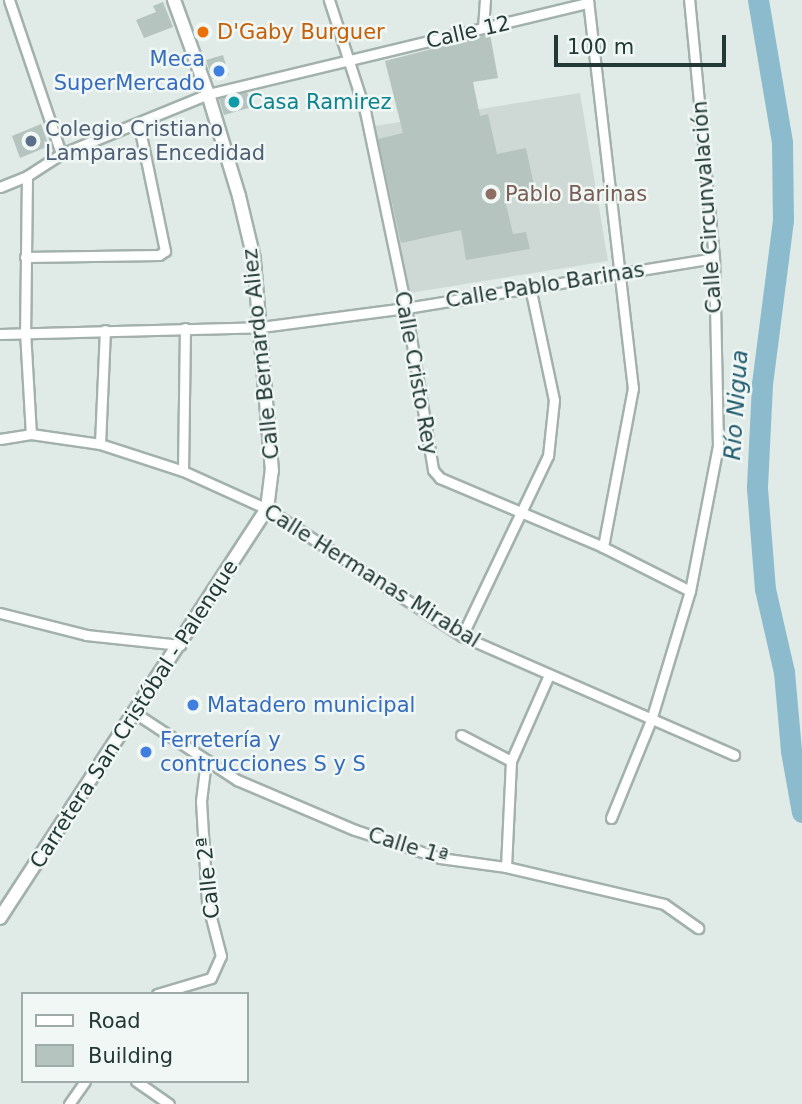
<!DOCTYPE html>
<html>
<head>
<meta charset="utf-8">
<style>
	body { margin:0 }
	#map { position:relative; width:802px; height:1104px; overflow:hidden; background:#e0eae6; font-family:"DejaVu Sans",sans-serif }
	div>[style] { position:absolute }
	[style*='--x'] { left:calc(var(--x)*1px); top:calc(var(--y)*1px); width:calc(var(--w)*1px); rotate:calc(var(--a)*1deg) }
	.built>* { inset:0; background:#ced9d5 }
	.river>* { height:21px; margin:-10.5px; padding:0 10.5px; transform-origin:10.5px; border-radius:10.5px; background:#8bbbcc }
	.building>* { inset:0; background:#b5c4bf }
	.roads { filter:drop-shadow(2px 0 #a3b1ad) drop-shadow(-2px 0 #a3b1ad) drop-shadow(0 2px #a3b1ad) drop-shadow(0 -2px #a3b1ad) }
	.street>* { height:9px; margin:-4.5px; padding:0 4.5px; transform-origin:4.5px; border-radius:4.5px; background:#fff }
	.secondary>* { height:12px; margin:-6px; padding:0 6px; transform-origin:6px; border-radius:6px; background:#fff }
	.dots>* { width:19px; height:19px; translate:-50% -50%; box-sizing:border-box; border:4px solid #f0f7f4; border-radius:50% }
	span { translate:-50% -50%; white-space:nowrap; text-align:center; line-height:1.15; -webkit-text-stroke:5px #f0f7f4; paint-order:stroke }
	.food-label { font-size:21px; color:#c56008 }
	.left { translate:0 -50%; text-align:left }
	.street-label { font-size:21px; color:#223935 }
	.shop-label { font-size:21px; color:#366cbe }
	.right { translate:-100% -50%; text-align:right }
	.culture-label { font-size:21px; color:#0d838f }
	.service-label { font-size:21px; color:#4e5e75 }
	.education-label { font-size:21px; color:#785e54 }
	.water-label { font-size:23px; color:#205b70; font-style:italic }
	.legend { position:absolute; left:21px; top:992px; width:228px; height:91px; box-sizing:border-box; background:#f0f7f4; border:2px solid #9eaba8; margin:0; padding:9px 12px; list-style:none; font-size:21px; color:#223935 }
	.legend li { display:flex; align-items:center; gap:14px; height:35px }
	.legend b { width:35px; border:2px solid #9eaba8 }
	.scale { position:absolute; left:554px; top:35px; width:172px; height:32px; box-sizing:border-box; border:4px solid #223935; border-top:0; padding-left:9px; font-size:21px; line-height:24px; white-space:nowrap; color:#223935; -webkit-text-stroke:5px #f0f7f4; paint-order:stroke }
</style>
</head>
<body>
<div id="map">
	<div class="built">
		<div style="clip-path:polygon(580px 93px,608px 261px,403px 294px,375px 126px)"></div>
	</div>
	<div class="river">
		<div style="--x:758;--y:0;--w:144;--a:80.4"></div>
		<div style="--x:782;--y:142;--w:78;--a:89.3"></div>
		<div style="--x:783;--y:220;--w:165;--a:97.3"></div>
		<div style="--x:762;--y:384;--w:104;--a:92.8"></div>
		<div style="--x:757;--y:488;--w:101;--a:85.5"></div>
		<div style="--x:765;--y:589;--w:85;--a:77.1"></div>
		<div style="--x:784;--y:672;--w:79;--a:84.9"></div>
		<div style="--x:791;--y:751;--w:62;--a:79.8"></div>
	</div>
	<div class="building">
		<div style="clip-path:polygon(163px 2px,173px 27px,144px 38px,136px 20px,156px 12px,153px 6px)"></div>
		<div style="clip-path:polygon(490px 34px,498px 78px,473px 82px,480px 116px,488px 114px,497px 154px,526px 148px,535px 190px,504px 196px,513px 234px,526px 232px,530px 249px,466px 260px,461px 230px,401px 243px,378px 139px,403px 133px,385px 61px)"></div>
		<div style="clip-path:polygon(223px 55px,229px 75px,212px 79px,206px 60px)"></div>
		<div style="clip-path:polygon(247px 92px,252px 107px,224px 115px,219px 99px)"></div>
		<div style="clip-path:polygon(41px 124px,49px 146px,20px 158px,12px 136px)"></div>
	</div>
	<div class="roads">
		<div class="street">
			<div style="--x:9;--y:0;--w:163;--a:71.3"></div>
			<div style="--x:329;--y:0;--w:117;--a:72"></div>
			<div style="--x:365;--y:111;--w:201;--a:78.2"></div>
			<div style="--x:406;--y:308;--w:164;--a:80.5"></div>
			<div style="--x:433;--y:470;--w:11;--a:49"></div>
			<div style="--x:440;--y:478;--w:177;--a:22.9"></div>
			<div style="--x:603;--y:547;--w:97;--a:26.8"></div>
			<div style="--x:588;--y:0;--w:391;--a:83.4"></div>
			<div style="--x:633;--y:388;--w:162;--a:100.7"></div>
			<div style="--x:483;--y:28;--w:28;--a:-86"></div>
			<div style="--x:27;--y:176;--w:155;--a:90.7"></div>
			<div style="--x:25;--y:331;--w:103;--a:86.7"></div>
			<div style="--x:0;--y:187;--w:29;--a:-22"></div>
			<div style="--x:27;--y:176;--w:40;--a:-32.9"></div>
			<div style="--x:61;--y:154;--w:159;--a:-22.2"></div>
			<div style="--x:208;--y:94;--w:391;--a:-13.5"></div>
			<div style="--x:25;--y:257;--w:134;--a:-0.9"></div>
			<div style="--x:159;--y:255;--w:7;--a:-34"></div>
			<div style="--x:165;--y:251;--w:129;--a:-101.7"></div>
			<div style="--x:0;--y:334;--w:261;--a:-1.5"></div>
			<div style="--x:261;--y:327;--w:146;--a:-7.5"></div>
			<div style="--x:406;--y:308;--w:312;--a:-9.2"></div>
			<div style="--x:0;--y:439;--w:31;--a:-9"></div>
			<div style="--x:31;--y:434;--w:70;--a:8.2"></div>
			<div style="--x:100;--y:444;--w:87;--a:18"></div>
			<div style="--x:183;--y:471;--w:92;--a:24.3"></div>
			<div style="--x:267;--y:509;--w:233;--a:33.1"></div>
			<div style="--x:462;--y:636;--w:297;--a:23.6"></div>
			<div style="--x:100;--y:444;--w:114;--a:-87.5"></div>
			<div style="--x:183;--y:471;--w:143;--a:-89.2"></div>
			<div style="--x:0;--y:613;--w:89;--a:14.3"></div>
			<div style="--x:86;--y:635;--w:95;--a:6.1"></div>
			<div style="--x:462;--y:636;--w:199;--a:-64.5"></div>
			<div style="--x:548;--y:456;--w:56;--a:-83.9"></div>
			<div style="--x:554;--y:400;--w:116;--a:-102"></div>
			<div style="--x:135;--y:713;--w:122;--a:33.3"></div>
			<div style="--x:237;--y:780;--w:128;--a:23"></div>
			<div style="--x:355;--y:830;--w:89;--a:18.2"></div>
			<div style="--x:440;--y:858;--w:67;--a:7.8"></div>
			<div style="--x:506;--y:867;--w:162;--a:13.2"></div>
			<div style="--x:664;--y:904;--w:42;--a:35.2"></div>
			<div style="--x:461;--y:735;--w:56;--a:27.5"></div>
			<div style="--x:611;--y:818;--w:106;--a:-67.8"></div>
			<div style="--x:651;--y:720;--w:135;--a:-73.2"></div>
			<div style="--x:690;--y:591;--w:148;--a:-79.1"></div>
			<div style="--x:718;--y:446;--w:188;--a:-91.2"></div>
			<div style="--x:714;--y:258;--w:259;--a:-95.5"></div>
			<div style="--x:506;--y:867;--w:106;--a:-87.3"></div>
			<div style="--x:511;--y:761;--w:94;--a:-66.2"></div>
			<div style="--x:157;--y:994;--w:56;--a:-16.5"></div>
			<div style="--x:211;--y:978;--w:24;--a:-66"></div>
			<div style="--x:221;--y:956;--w:56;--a:-104.5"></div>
			<div style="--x:207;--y:902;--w:101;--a:-93.4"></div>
			<div style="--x:201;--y:801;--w:41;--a:-83"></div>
			<div style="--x:136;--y:1081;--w:40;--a:34.9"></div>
			<div style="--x:69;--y:1104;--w:28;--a:-55"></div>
		</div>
		<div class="secondary">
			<div style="--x:0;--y:918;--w:488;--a:-56.9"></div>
			<div style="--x:267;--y:509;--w:38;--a:-83"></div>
			<div style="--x:272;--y:471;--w:213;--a:-94.9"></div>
			<div style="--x:254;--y:259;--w:65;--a:-103.4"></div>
			<div style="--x:239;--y:196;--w:107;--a:-106.9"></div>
			<div style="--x:208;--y:94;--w:100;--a:-109.9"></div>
		</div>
	</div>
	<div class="dots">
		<div style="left:203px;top:32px;background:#e8710a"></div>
		<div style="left:219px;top:71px;background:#3f7fe0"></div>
		<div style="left:234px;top:102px;background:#0f9aa8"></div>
		<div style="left:31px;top:141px;background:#5c6f8a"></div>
		<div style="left:491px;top:194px;background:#8d6e63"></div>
		<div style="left:193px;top:705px;background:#3f7fe0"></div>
		<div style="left:146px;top:752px;background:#3f7fe0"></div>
	</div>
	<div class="food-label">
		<span class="left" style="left:217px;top:32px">D'Gaby Burguer</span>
	</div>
	<div class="street-label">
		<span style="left:468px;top:32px;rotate:-13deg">Calle 12</span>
		<span style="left:707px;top:207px;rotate:-94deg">Calle Circunvalación</span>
		<span style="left:545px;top:285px;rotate:-9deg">Calle Pablo Barinas</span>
		<span style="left:261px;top:354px;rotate:-96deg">Calle Bernardo Aliez</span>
		<span style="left:416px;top:373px;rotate:80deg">Calle Cristo Rey</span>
		<span style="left:372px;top:576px;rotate:32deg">Calle Hermanas Mirabal</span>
		<span style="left:134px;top:714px;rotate:-57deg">Carretera San Cristóbal - Palenque</span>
		<span style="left:408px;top:846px;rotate:17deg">Calle 1ª</span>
		<span style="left:208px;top:878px;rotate:-96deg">Calle 2ª</span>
	</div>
	<div class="shop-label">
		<span class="right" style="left:205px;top:71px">Meca<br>SuperMercado</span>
		<span class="left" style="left:207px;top:705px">Matadero municipal</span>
		<span class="left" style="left:160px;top:752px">Ferretería y<br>contrucciones S y S</span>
	</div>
	<div class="culture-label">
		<span class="left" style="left:248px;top:102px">Casa Ramirez</span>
	</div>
	<div class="service-label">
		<span class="left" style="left:45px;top:141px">Colegio Cristiano<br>Lamparas Encedidad</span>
	</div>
	<div class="education-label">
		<span class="left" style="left:505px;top:194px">Pablo Barinas</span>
	</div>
	<div class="water-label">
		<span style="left:736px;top:405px;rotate:-86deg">Río Nigua</span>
	</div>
	<ul class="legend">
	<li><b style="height:9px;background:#fff"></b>Road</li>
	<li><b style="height:19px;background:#b5c4bf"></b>Building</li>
	</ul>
	<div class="scale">100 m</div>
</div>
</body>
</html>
